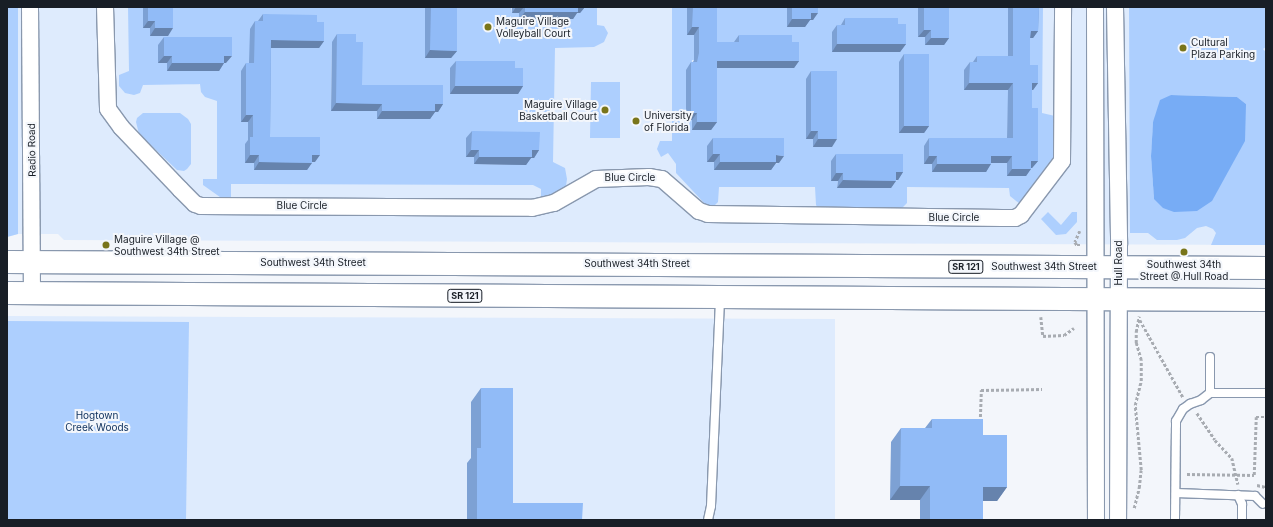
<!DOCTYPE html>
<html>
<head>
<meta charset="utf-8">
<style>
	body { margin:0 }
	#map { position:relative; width:1273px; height:527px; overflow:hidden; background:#f3f6fb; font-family:Inter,sans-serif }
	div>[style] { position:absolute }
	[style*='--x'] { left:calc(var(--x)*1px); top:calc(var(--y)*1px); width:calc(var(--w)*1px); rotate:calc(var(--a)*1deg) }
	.built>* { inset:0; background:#deebfd }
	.green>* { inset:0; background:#adcffe }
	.water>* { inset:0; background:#77acf5 }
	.path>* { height:2.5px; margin-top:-1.25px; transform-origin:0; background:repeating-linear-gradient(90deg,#a8acb2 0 3px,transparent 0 5px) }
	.roads { filter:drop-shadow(1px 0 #8998ae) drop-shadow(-1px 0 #8998ae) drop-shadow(0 1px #8998ae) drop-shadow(0 -1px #8998ae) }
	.lane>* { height:8px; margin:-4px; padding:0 4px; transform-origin:4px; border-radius:4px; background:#fff }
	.street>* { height:16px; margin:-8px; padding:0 8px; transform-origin:8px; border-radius:8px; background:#fff }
	.primary>* { height:22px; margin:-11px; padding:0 11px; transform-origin:11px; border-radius:11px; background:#fff }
	.wall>* { inset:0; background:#7da1d4 }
	.shaded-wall>* { inset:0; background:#6683ad }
	.building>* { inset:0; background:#91bbf7 }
	.dots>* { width:11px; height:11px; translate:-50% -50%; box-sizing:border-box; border:2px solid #f3f6fb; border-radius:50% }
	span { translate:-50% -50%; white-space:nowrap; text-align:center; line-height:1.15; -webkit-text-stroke:4px #f3f6fb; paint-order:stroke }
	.shield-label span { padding:1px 3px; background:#f3f6fb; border:1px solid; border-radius:3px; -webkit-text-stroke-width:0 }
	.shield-label { font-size:9px; color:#181e26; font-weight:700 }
	.poi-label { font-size:10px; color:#181e26 }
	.left { translate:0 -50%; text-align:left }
	.right { translate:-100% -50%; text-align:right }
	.street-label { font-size:10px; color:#181e26 }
	.park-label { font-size:10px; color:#0b2e5b }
	.frame { position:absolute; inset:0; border:8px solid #181e26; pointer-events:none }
</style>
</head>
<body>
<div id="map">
	<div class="built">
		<div style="clip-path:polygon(7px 7px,1266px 7px,1266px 245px,64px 240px,58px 234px,18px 234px,7px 237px)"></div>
		<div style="clip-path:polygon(7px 316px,835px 319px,835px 520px,7px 520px)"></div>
	</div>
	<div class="green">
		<div style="clip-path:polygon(7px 7px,18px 7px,18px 234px,7px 237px)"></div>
		<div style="clip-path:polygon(evenodd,128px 7px,143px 7px,143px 28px,150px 28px,150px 36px,168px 36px,168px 7px,425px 7px,425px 58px,444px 58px,444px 50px,451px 50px,451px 7px,511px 7px,512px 13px,519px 13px,520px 19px,572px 19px,573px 13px,580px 13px,580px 7px,597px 7px,597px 25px,604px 26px,608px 33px,604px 42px,594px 47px,555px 48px,553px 162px,565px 168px,567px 179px,566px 186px,546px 200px,541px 199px,541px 189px,533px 185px,231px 184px,231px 197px,227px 202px,203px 185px,203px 179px,217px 179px,217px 101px,205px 97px,201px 92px,200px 84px,143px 85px,140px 93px,134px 95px,125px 93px,119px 86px,119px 75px,129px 71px,128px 7px,258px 22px,311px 22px,311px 30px,319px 30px,319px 48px,250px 48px,250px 29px,258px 29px,258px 22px,128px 7px,332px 42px,350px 42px,350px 50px,357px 50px,357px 102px,350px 103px,350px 111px,331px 110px,332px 42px,128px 7px,158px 45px,226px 44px,226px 63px,219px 63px,219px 71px,167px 71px,167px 63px,158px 63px,158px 45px,128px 7px,249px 62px,265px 62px,265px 130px,248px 130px,248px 122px,241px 122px,241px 71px,248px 71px,249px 62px,128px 7px,458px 68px,509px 68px,510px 75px,518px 76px,518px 94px,450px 94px,450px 75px,458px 75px,458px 68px,128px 7px,369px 93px,438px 93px,438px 112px,430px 112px,429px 119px,377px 119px,377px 111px,368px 111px,369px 93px,128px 7px,467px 138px,534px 139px,534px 158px,526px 158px,526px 165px,474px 164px,474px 157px,466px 157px,467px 138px,128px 7px,245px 144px,315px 144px,315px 162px,307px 162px,307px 170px,254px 170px,254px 163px,245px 163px,245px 144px)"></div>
		<div style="clip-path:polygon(evenodd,672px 7px,687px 7px,687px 34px,694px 35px,694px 43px,712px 7px,787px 7px,787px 27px,805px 27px,813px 7px,918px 7px,918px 37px,925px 37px,926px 45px,944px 45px,944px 7px,1043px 7px,1042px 113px,1055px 116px,1057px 155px,1020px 204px,1010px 196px,1009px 188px,907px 187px,907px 203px,900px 210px,818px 208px,816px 205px,815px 187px,719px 187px,718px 202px,714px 206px,707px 206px,676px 173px,676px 164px,668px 153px,661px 157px,657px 149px,660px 141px,672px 141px,672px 7px,692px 60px,711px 60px,692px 130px,692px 120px,686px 120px,692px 60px,672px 7px,964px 70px,1033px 90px,964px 90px,964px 70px,672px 7px,1008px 107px,1032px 168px,1026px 168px,1007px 176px,1008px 107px,672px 7px,707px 162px,779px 163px,715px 170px,714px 162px,707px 162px,672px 7px,986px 163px,932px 172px,932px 164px,993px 163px,986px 163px,672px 7px,898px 180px,837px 188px,838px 181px,831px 181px,898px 180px)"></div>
		<div style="clip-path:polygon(evenodd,1129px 7px,1266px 7px,1266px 47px,1263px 49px,1266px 52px,1266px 245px,1211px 245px,1216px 233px,1213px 229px,1206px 226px,1197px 228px,1185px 238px,1177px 240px,1157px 240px,1148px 233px,1130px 233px,1129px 7px,1171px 95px,1237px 97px,1246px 104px,1154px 199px,1151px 156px,1153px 122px,1171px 95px)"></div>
		<div style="clip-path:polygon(591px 82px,620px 82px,620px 138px,590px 138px)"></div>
		<div style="clip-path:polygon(143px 113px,180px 113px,188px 119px,191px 124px,191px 164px,187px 169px,184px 171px,177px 170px,139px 134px,136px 122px,137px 118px)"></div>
		<div style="clip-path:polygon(1048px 212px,1061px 225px,1072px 212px,1077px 212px,1077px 222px,1066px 234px,1056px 235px,1041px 219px)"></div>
		<div style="clip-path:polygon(7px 321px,189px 322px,186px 520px,7px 520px)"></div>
	</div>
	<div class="water">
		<div style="clip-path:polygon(1171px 95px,1237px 97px,1246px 104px,1245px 141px,1212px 201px,1197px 211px,1174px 212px,1163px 208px,1154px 199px,1151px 156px,1153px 122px,1160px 100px)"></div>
	</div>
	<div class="path">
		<div style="--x:1080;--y:231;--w:12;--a:114"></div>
		<div style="--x:1075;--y:242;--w:4;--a:56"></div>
		<div style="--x:1077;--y:245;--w:4;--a:0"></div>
		<div style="--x:1041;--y:317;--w:19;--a:84"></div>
		<div style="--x:1043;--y:336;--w:21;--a:-3"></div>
		<div style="--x:1064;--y:335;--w:12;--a:-35"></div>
		<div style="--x:1140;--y:320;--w:88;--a:60.8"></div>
		<div style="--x:1197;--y:413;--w:32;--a:56"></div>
		<div style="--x:1215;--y:440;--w:25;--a:47"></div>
		<div style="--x:1232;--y:458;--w:27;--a:77"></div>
		<div style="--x:980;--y:422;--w:32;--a:-88"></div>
		<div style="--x:981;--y:390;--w:61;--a:-0.9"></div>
		<div style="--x:1187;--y:474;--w:67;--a:0.9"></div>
		<div style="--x:1254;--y:475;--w:58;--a:-88"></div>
		<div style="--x:1256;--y:417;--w:10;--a:0"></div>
		<div style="--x:1257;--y:485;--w:9;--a:13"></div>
		<div style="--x:1134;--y:508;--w:21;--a:-76"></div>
		<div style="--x:1139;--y:488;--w:18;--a:-84"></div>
		<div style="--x:1141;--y:470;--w:65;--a:-95.3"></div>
		<div style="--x:1135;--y:405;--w:25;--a:-76"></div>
		<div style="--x:1141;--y:381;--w:21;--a:-90"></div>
		<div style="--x:1141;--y:360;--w:18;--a:-106"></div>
		<div style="--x:1136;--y:343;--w:11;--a:-90"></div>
		<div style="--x:1136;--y:332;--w:16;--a:-79"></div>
	</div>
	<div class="roads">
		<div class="lane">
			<div style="--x:1210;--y:357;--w:36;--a:90"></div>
			<div style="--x:1210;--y:393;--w:56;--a:0"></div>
			<div style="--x:1176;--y:493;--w:79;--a:2.2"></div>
			<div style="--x:1255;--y:496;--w:11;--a:45"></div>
			<div style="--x:1238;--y:495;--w:10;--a:66"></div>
			<div style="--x:1242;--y:504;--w:16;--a:90"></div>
			<div style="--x:708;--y:520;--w:14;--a:-78"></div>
			<div style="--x:711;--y:506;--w:208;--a:-87.5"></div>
			<div style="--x:1175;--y:520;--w:99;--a:-89.4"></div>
			<div style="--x:1176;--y:421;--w:14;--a:-60"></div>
			<div style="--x:1183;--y:409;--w:9;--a:-36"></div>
			<div style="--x:1190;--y:404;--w:12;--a:-20"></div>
			<div style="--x:1201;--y:400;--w:11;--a:-38"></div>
		</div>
		<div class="street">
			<div style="--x:30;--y:7;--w:286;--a:89.6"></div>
			<div style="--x:105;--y:7;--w:102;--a:88.3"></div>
			<div style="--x:108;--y:109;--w:22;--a:54"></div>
			<div style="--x:121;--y:127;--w:86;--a:46.4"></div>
			<div style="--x:180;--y:189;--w:21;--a:45"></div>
			<div style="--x:195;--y:204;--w:6;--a:18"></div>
			<div style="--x:201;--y:206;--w:331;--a:0.3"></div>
			<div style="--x:532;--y:208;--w:23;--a:-13"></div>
			<div style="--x:554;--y:203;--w:48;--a:-29.7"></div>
			<div style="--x:596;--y:179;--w:53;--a:-2.2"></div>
			<div style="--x:649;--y:177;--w:13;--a:9"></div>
			<div style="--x:662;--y:179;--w:49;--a:40.9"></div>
			<div style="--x:699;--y:211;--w:9;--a:18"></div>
			<div style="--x:708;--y:214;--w:294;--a:0.8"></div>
			<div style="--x:1002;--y:218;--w:13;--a:0"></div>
			<div style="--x:1015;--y:218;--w:7;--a:-27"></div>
			<div style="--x:1021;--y:215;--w:68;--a:-52.8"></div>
			<div style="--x:1062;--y:161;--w:154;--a:-89.6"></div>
			<div style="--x:1095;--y:7;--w:513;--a:89.89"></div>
			<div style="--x:1115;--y:7;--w:238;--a:89"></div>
			<div style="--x:1119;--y:245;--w:275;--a:90.2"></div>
		</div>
		<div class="primary">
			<div style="--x:7;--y:262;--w:1259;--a:0.27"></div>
			<div style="--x:7;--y:293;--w:1259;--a:0.32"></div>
		</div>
	</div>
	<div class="wall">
		<div style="clip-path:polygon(143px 7px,173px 7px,168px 36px,150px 36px,150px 28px,143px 28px)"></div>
		<div style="clip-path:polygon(425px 7px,457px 7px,457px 51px,451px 58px,425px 58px)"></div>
		<div style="clip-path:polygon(512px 7px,585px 7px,580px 13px,577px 13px,573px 19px,519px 19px,519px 13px,512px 13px)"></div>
		<div style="clip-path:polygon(687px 7px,717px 7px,717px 42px,734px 42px,739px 35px,792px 42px,799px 61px,794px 68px,717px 68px,717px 122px,711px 130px,692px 130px,692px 120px,686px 120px,686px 70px,691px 62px,693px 62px,694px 60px,694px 35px,687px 35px)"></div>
		<div style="clip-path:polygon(787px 7px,818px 7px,813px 20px,810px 20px,805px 27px,787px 27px)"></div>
		<div style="clip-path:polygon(918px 7px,949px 7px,949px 38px,944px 45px,925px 45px,925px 37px,918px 37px)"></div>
		<div style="clip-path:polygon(1008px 7px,1039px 7px,1038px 31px,1033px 38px,1030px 38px,1030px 65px,1038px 83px,1033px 90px,1032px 90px,1032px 108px,1038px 161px,1032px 168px,1031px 168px,1026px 176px,1007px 176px,1007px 163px,991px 163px,986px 172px,932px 172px,932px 164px,924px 164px,924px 146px,929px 138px,1007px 138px,1008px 90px,964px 90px,964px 70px,970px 62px,973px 62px,977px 56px,1008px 56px)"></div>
		<div style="clip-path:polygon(263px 14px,317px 22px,324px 41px,319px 48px,271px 48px,270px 137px,315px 162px,312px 162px,307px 170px,254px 170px,254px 163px,245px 163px,245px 144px,248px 140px,248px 122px,241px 122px,241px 71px,246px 63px,249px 63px,250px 29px,255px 21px,258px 21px)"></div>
		<div style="clip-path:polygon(845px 18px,898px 24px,906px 44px,900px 52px,832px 52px,832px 32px,837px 25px,841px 25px)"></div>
		<div style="clip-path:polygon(337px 34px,356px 42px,362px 85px,443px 104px,438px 112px,435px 112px,430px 119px,377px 119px,377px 111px,331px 111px,332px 42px)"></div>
		<div style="clip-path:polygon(164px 37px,226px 63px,224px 63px,219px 71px,167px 71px,167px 63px,158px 63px,158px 45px)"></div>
		<div style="clip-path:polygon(904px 54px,929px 126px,924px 133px,899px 133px,899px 62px)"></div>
		<div style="clip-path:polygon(456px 61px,515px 68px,523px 86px,518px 94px,450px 94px,450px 68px)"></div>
		<div style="clip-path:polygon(811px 71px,832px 147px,813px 147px,813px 139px,806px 139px,806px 79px)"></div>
		<div style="clip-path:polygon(472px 131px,539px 150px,534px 158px,531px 158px,526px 165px,474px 164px,474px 157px,466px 157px,466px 138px)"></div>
		<div style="clip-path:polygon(713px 138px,779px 163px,776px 163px,771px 170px,714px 170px,714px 162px,707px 162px,707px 146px)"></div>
		<div style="clip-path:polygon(836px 154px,903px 172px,898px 180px,896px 180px,891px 188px,837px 188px,838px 181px,831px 181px,831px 161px)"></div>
		<div style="clip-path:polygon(481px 388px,513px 503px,582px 520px,467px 520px,467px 463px,471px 458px,471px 402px)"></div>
		<div style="clip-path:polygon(932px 419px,983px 435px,1007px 487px,997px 501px,983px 501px,983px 520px,920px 520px,920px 500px,890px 500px,891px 442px,901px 428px,925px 428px)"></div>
	</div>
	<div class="shaded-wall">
		<div style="clip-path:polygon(516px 7px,524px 7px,519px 13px,512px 13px)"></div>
		<div style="clip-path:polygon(577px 7px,585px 7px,580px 13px,577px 13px,573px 19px,519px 19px,525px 12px)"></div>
		<div style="clip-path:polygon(811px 13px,818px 13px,813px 20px,810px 20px,805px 27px,787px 27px,792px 19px)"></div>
		<div style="clip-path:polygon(148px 21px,155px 21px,150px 28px,143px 28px)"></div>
		<div style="clip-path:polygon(692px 27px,699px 27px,694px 35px,687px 35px)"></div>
		<div style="clip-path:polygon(155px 28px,173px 28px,168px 36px,150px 36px)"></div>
		<div style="clip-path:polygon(924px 30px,931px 30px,925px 37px,918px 37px)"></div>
		<div style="clip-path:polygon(1031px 31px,1038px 31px,1033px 38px,1025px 38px)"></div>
		<div style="clip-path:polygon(931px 38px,949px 38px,944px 45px,925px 45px)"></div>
		<div style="clip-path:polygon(271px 40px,324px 41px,319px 48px,265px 48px)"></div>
		<div style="clip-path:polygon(837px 44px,906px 44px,900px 52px,832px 52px)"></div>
		<div style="clip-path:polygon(430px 50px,457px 51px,451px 58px,425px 58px)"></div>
		<div style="clip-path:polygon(164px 56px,172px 56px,167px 63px,158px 63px)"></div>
		<div style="clip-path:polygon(224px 56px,232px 56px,226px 63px,224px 63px,219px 71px,167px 71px,172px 63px)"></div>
		<div style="clip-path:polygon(717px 61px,799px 61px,794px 68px,712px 68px)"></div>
		<div style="clip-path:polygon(969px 83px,1013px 83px,1008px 90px,964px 90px)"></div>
		<div style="clip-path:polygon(1032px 83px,1038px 83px,1033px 90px,1026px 90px)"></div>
		<div style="clip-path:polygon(455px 86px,523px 86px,518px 94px,450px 94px)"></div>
		<div style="clip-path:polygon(336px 103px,382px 104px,377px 111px,331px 111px)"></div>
		<div style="clip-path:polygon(435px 104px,443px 104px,438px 112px,435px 112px,430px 119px,377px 119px,382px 111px)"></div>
		<div style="clip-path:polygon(691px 113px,697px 113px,692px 120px,686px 120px)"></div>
		<div style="clip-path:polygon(246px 115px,253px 115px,248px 122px,241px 122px)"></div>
		<div style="clip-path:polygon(697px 122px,717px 122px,711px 130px,692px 130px)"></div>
		<div style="clip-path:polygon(904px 126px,929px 126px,924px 133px,899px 133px)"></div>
		<div style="clip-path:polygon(811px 131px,818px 131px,813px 139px,806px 139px)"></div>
		<div style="clip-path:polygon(818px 139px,837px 139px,832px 147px,813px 147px)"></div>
		<div style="clip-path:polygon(471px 150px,479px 150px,474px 157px,466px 157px)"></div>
		<div style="clip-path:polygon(532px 150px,539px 150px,534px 158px,531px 158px,526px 165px,474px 164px,479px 157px)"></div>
		<div style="clip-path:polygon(713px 154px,720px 154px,714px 162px,707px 162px)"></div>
		<div style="clip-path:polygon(250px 155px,259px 155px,254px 163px,245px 163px)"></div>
		<div style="clip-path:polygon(312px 155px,320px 155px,315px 162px,307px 162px)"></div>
		<div style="clip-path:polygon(776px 155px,784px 156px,779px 163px,776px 163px,771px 170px,714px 170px,720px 162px)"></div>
		<div style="clip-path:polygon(929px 156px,937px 156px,932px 164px,924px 164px)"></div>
		<div style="clip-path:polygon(991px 156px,1012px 156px,1007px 163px,986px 163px)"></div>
		<div style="clip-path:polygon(1031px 161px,1038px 161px,1032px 168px,1026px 168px)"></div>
		<div style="clip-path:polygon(259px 162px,312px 163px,307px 170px,254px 170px)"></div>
		<div style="clip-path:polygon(937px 164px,991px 164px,986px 172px,932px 172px)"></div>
		<div style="clip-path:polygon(1012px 169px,1031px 169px,1026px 176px,1007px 176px)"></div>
		<div style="clip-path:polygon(896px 172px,903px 172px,898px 180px,891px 180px)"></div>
		<div style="clip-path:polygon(836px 173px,843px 173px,838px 181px,831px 181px)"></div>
		<div style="clip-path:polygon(843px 180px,896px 181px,891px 188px,837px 188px)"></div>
		<div style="clip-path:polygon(900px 486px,930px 486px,920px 500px,890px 500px)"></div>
		<div style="clip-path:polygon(983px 487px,1007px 487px,997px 501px,973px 501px)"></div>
	</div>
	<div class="building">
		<div style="clip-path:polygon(148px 7px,173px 7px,173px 28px,155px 28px,155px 21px,148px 21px)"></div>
		<div style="clip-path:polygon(431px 7px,457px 7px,457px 51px,430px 50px)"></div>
		<div style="clip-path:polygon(525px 7px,578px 7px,578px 12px,525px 12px)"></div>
		<div style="clip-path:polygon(693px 7px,717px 7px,717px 42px,739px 42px,739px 35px,792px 35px,792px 42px,799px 42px,799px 61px,717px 61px,717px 122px,697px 122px,697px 113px,691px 113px,691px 62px,697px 62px,699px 53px,699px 27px,692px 27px)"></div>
		<div style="clip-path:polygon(792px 7px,818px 7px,818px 13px,811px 13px,811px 19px,792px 19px)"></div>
		<div style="clip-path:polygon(924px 7px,949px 7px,949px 38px,931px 38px,931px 30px,924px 30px)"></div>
		<div style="clip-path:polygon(1013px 7px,1039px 7px,1038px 31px,1031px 31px,1030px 39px,1030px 65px,1038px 65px,1038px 83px,1032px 83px,1032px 108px,1038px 108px,1038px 161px,1031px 161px,1031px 169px,1012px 169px,1012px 156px,991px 156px,991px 164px,937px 164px,937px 156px,929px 156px,929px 138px,1013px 138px,1013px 83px,969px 83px,970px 62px,977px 62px,977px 56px,1013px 56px)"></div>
		<div style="clip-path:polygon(263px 14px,317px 15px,317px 22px,324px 22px,324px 41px,271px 40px,270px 137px,320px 137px,320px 155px,312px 155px,312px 163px,259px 162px,259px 155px,250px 155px,250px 137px,253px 137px,253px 115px,246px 115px,246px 63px,254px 63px,255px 21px,263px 21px)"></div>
		<div style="clip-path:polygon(845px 18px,898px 18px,898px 24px,906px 24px,906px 44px,837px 44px,837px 25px,845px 25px)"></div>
		<div style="clip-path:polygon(337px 34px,356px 34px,356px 42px,363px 42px,362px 85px,443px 85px,443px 104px,435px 104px,435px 111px,382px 111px,382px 104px,336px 103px)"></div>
		<div style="clip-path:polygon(164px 37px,232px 37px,232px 56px,224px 56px,224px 63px,172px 63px,172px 56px,164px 56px)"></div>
		<div style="clip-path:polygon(904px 54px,929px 54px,929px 126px,904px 126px)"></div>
		<div style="clip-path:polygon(456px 61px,515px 61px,515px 68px,523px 68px,523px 86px,455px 86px)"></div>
		<div style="clip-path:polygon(811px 71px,837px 71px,837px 139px,818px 139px,818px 131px,811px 131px)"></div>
		<div style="clip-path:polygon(472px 131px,540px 132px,539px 150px,532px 150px,532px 157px,479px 157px,479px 150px,471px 150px)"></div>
		<div style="clip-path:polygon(713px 138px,784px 138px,784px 156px,776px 155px,776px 162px,720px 162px,720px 154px,713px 154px)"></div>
		<div style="clip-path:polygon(836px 154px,903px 154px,903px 172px,896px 172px,896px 181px,843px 180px,843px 173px,836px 173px)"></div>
		<div style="clip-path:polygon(481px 388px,513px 388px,513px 503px,583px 503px,582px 520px,477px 520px,477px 448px,481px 448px)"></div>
		<div style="clip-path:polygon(932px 419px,983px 419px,983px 435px,1007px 435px,1007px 487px,983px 487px,983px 520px,930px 520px,930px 486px,900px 486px,901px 428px,932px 428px)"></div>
	</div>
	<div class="dots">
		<div style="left:488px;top:27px;background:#79751a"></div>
		<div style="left:1183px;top:48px;background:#79751a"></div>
		<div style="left:605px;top:110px;background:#79751a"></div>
		<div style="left:636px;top:121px;background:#79751a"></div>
		<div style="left:106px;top:245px;background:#79751a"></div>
		<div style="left:1184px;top:252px;background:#79751a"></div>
	</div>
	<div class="shield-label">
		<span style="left:966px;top:267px">SR 121</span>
		<span style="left:465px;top:296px">SR 121</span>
	</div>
	<div class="poi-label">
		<span class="left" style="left:496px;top:27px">Maguire Village<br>Volleyball Court</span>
		<span class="left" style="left:1191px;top:48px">Cultural<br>Plaza Parking</span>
		<span class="right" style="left:597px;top:110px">Maguire Village<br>Basketball Court</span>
		<span class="left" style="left:644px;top:121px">University<br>of Florida</span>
		<span class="left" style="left:114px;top:245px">Maguire Village @<br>Southwest 34th Street</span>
		<span style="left:1184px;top:270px">Southwest 34th<br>Street @ Hull Road</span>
	</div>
	<div class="street-label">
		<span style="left:32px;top:150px;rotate:-91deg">Radio Road</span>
		<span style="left:630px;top:178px">Blue Circle</span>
		<span style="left:302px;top:206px">Blue Circle</span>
		<span style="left:954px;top:218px">Blue Circle</span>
		<span style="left:313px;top:263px">Southwest 34th Street</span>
		<span style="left:1119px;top:263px;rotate:-90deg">Hull Road</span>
		<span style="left:637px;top:264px">Southwest 34th Street</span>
		<span style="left:1044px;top:267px">Southwest 34th Street</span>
	</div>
	<div class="park-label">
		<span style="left:97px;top:421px">Hogtown<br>Creek Woods</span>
	</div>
	<div class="frame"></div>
</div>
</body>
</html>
